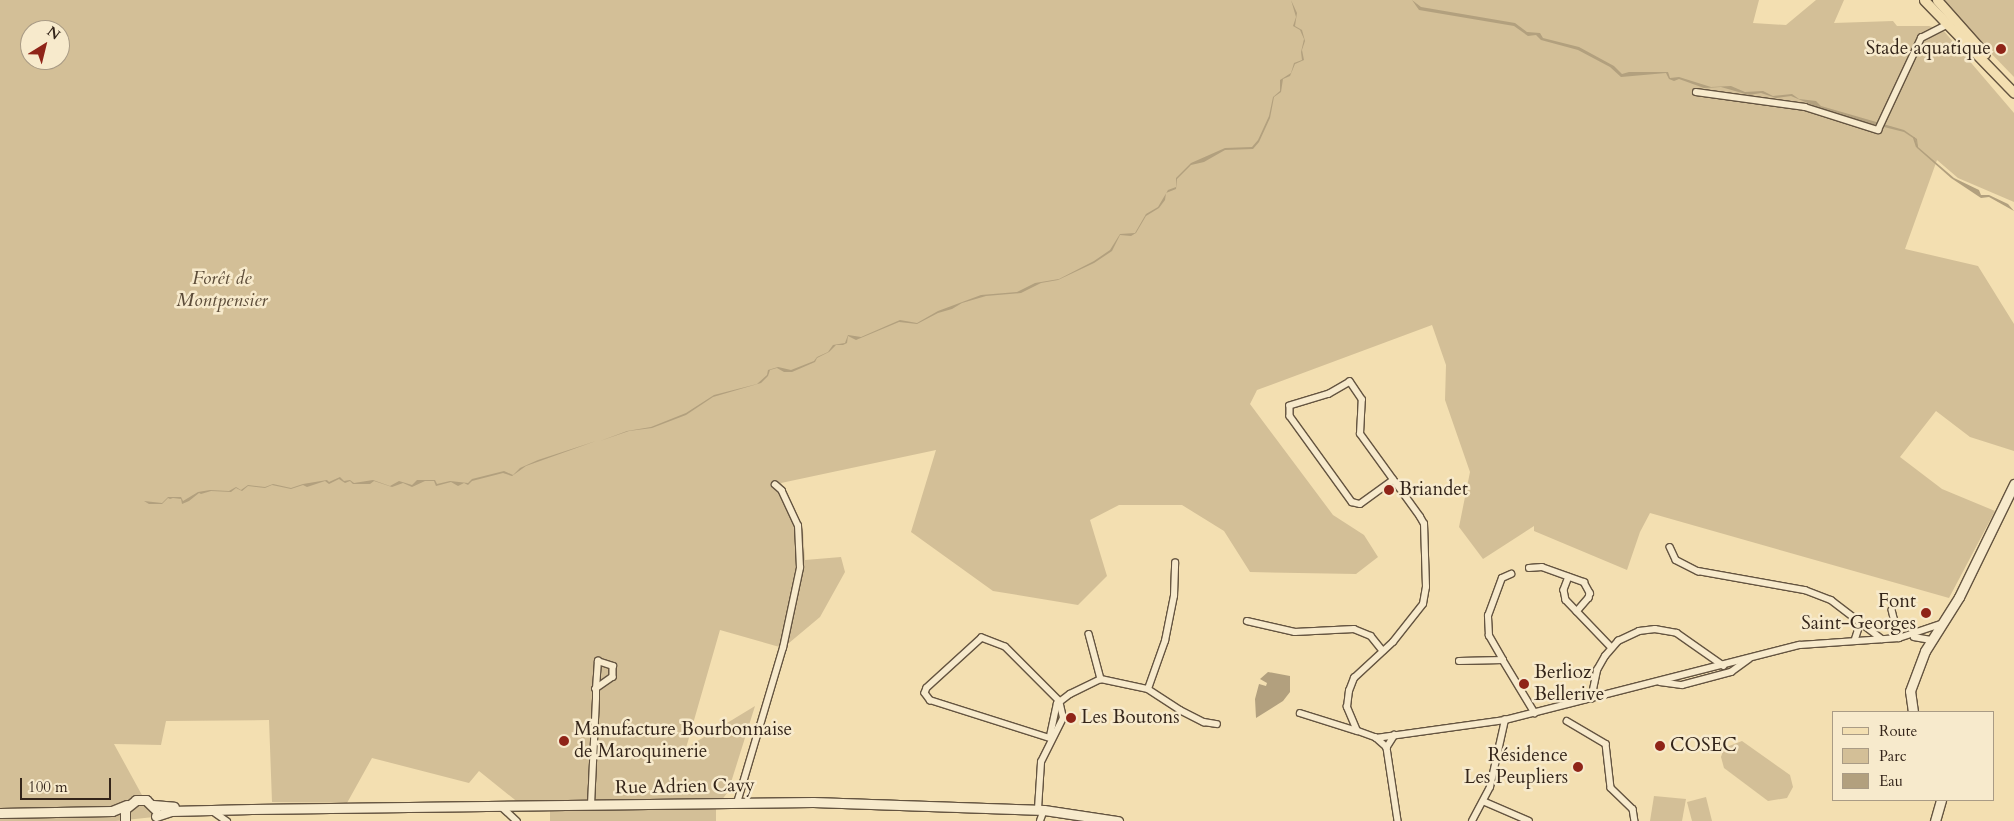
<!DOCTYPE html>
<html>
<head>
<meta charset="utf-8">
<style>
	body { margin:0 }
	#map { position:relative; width:2014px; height:821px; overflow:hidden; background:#f3dfb1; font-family:Cardo,serif }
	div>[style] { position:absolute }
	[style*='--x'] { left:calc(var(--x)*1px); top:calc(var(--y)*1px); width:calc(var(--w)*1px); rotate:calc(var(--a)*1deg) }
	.green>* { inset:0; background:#d3bf97 }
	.water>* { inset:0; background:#b2a07e }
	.stream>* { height:2px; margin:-1px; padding:0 1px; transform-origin:1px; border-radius:1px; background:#b2a07e }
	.roads { filter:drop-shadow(1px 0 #645440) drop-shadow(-1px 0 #645440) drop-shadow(0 1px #645440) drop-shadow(0 -1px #645440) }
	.street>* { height:5.5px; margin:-2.75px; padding:0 2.75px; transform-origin:2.75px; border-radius:2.75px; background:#f7eacc }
	.secondary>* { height:9px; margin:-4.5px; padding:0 4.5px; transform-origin:4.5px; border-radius:4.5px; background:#f7eacc }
	.primary>* { height:9px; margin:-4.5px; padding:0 4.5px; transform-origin:4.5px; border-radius:4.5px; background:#f3dfb1 }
	.dots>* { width:14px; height:14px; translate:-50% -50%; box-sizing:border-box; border:2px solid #f7eacc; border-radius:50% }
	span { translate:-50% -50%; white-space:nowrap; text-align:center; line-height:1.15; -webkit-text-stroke:5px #f7eacc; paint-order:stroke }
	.poi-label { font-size:19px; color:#34251a }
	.right { translate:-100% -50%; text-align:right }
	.left { translate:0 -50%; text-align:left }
	.park-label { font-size:19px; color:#5c4c39; font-style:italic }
	.street-label { font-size:19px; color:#34251a }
	.legend { position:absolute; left:1832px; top:711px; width:162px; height:90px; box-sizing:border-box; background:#f7eacc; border:1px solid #a99b85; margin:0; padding:6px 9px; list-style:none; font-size:15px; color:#34251a }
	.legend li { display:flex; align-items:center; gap:10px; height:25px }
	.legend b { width:25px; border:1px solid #a99b85 }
	.north { position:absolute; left:20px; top:20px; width:50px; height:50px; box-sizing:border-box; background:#f7eacc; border:1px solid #a99b85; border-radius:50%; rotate:36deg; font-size:14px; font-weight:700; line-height:20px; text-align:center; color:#34251a }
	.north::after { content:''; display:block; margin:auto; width:18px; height:22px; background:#8f2418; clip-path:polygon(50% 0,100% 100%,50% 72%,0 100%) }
	.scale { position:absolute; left:20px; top:778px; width:91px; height:22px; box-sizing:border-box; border:2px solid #34251a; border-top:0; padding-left:6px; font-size:15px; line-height:18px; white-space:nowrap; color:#34251a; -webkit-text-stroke:4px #f7eacc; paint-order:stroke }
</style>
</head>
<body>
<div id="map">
	<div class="green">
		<div style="clip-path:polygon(evenodd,0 0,1759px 0,1753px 23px,1786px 25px,1816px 0,1844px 0,1834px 23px,1893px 21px,1897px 26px,1929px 26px,1943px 30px,2014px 113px,2014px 202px,1958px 178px,1937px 160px,1905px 249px,1978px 266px,2014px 324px,2014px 451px,1970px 437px,1936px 411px,1900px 457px,1942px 489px,1995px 511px,1949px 598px,1650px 513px,1640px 532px,1627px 570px,1534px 531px,1534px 526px,1483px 559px,1459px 527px,1470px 472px,1445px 400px,1446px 365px,1432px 325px,1257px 390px,1250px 404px,1333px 515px,1364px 535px,1378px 557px,1356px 574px,1250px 572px,1224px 531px,1182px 505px,1119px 505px,1090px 520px,1107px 576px,1078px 605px,993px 591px,911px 532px,936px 450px,781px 483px,803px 530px,805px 560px,841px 557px,845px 572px,820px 617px,783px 648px,720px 630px,686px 748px,755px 706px,728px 792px,716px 807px,716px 821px,550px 821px,550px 811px,530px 812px,479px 771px,469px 783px,372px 758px,347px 803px,272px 802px,269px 720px,166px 721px,161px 745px,114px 744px,154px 817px,116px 821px,0 821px,0 0,30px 30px,60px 30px,60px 60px,30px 60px,30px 30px)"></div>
		<div style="clip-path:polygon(1942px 0,2014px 0,2014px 77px,1956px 17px)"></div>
		<div style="clip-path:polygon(1742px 741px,1790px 775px,1793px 787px,1787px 798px,1768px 801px,1724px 768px,1721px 757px,1724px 748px)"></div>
		<div style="clip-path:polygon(1654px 796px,1686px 799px,1682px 821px,1650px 821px)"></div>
		<div style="clip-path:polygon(1706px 797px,1712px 821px,1692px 821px,1687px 802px)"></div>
	</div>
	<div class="water">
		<div style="clip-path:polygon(1291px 0,1297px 13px,1295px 26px,1302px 30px,1305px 41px,1302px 50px,1304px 60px,1295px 64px,1290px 76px,1283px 79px,1281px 92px,1274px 97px,1270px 118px,1259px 142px,1253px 149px,1225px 150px,1204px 162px,1191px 165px,1177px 179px,1176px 189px,1166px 193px,1165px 200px,1159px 208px,1146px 216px,1136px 233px,1131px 236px,1120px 235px,1112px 251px,1094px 263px,1058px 280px,1041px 283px,1021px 293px,986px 296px,962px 303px,952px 309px,938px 313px,917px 324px,899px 322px,856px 340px,848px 336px,847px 343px,843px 345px,836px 345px,829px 352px,817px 358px,815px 362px,792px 372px,784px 372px,777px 368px,770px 370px,768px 376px,761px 383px,713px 397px,686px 415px,652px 428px,629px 431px,600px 441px,627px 431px,651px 427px,686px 413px,714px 395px,757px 384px,767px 375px,768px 370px,778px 367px,791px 370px,814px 361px,817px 357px,828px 352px,833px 345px,845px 343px,848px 335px,861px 337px,900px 320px,917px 323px,938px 311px,981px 295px,1017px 292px,1035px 283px,1059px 279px,1094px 261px,1110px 250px,1120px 234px,1135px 233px,1146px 214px,1158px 207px,1168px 190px,1176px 187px,1176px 178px,1191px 163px,1225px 148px,1252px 147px,1258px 140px,1269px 116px,1273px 97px,1280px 91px,1280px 80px,1291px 73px,1294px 63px,1302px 60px,1301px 52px,1304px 39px,1300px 30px,1293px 26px,1296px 17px)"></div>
		<div style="clip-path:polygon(1412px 0,1421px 7px,1515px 23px,1527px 32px,1540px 33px,1543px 38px,1579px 47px,1614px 66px,1622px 74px,1629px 72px,1668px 72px,1670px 78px,1679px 77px,1711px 87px,1731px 86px,1745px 92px,1763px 91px,1773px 96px,1792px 94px,1799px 99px,1816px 101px,1821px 106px,1904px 130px,1917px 139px,1918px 147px,1954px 178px,1979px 190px,1981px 195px,1989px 195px,2008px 204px,2014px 211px,1989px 197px,1981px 198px,1951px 178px,1917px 148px,1916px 140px,1904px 132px,1836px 115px,1791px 96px,1776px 98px,1761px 93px,1749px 95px,1721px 87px,1704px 88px,1679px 79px,1674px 81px,1669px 79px,1666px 73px,1621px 77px,1610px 67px,1578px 50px,1541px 40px,1536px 35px,1528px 36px,1514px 26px,1419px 10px)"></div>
		<div style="clip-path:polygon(596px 441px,526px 466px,512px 476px,503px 473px,472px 481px,468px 485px,464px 483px,458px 486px,451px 482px,436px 486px,434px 481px,425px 481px,412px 487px,403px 483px,392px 487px,374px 481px,370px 484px,353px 484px,350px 481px,345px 483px,339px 479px,329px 484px,325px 481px,307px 487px,303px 485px,291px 489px,272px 485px,265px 488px,248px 486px,242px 491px,236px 488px,231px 492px,211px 491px,201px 494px,199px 493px,189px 501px,182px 504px,181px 499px,173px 498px,170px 499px,168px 498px,162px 504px,149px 504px,144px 501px,162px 503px,168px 497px,181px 497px,183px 501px,198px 492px,210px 490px,229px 491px,236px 487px,241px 490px,248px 485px,265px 487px,273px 484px,291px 488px,303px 484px,327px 480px,329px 482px,340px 477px,344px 481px,350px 480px,354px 483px,373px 480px,390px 486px,399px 481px,412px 485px,417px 480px,435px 480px,437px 484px,450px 481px,468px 483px,472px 479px,504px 471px,513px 475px,520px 468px,538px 460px)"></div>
		<div style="clip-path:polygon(1268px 672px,1290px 676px,1290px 692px,1283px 701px,1256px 718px,1255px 699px,1259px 684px,1266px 686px,1267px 683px,1260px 679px)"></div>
	</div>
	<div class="stream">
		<div style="--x:1914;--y:138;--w:9;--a:72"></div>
	</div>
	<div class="roads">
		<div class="street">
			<div style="--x:1696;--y:92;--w:110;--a:7.8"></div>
			<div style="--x:1805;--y:107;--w:77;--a:17.5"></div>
			<div style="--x:1878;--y:130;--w:102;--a:-64.9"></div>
			<div style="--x:1921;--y:38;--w:33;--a:-27"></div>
			<div style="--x:1670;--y:547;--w:14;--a:65"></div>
			<div style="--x:1676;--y:560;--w:25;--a:27"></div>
			<div style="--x:1698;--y:571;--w:109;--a:10.1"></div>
			<div style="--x:1805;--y:590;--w:28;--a:21"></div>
			<div style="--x:1831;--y:600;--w:64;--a:37.4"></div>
			<div style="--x:1529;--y:568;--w:13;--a:-4"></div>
			<div style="--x:1542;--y:567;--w:45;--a:19.7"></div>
			<div style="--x:1584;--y:582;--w:13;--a:61"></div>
			<div style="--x:1590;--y:593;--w:5;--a:101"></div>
			<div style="--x:1589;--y:598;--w:18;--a:131"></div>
			<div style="--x:1569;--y:577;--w:14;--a:111"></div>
			<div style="--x:1564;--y:590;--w:10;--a:79"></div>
			<div style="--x:1566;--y:600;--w:66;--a:46.2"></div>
			<div style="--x:1892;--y:610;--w:29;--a:76"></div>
			<div style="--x:1247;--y:621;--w:49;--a:12.9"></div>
			<div style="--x:1295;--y:632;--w:59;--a:-2.9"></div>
			<div style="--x:1354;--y:629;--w:18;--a:22"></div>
			<div style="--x:1371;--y:636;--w:19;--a:51"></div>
			<div style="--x:1089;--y:634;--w:47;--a:75.1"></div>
			<div style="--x:1914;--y:637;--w:17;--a:10"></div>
			<div style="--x:1855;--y:639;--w:16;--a:-72"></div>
			<div style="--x:1503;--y:660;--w:28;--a:-120"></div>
			<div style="--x:1489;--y:636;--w:20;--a:-93"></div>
			<div style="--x:1488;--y:616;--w:40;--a:-69.8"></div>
			<div style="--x:1502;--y:578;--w:10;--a:-24"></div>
			<div style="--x:1459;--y:661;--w:44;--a:-1.3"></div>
			<div style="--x:1503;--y:660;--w:62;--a:58.9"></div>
			<div style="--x:1660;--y:682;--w:22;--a:8"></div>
			<div style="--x:1682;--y:685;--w:51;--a:-14.9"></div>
			<div style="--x:1731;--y:672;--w:22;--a:-36"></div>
			<div style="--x:1148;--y:689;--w:51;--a:-70.5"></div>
			<div style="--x:1165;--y:641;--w:46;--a:-78.7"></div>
			<div style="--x:1174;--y:596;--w:33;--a:-88"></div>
			<div style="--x:1591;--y:699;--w:30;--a:-78"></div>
			<div style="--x:1597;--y:670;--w:16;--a:-60"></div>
			<div style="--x:1605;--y:656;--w:20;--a:-49"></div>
			<div style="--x:1618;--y:641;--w:23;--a:-25"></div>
			<div style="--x:1639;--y:631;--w:16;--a:-7"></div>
			<div style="--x:1655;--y:629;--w:22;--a:10"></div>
			<div style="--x:1677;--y:633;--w:57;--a:35.1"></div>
			<div style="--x:1300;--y:713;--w:60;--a:17.5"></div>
			<div style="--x:1567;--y:721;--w:45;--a:30.5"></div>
			<div style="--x:1606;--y:744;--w:44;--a:83.5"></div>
			<div style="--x:1611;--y:788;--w:30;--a:44"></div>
			<div style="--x:1633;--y:809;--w:12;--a:81"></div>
			<div style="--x:1395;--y:735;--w:15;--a:122"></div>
			<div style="--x:1387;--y:748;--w:74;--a:81.4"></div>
			<div style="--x:1050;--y:736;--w:33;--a:-78"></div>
			<div style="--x:1057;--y:704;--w:16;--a:-38"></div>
			<div style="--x:1070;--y:694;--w:34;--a:-26"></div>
			<div style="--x:1101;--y:679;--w:48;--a:12"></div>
			<div style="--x:1148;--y:689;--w:38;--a:33"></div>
			<div style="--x:1180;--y:710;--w:27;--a:27"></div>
			<div style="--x:1204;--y:722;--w:13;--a:9"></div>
			<div style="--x:1376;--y:738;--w:130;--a:-7.9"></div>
			<div style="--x:1505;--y:720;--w:304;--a:-14.3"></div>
			<div style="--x:1800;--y:645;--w:99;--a:-4"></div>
			<div style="--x:1899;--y:638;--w:44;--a:-18.4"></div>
			<div style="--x:1387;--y:748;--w:15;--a:-138"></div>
			<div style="--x:1376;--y:738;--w:20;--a:-160"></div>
			<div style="--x:1357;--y:731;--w:26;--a:-113"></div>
			<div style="--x:1347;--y:707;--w:16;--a:-83"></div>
			<div style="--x:1349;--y:691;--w:14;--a:-69"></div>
			<div style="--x:1354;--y:678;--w:53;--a:-42.7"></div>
			<div style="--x:1393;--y:642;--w:48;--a:-51.7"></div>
			<div style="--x:1423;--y:604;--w:17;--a:-80"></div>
			<div style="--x:1426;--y:587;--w:63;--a:-91.8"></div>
			<div style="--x:1424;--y:524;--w:8;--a:-120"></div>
			<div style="--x:1420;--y:517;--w:102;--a:-125.9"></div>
			<div style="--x:1360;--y:434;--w:34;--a:-87"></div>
			<div style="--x:1362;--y:400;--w:22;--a:-124"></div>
			<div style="--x:1350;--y:382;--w:24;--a:150"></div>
			<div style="--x:1329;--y:394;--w:41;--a:162.9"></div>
			<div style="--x:1290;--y:406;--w:10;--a:90"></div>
			<div style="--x:1290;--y:416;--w:106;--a:54.2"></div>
			<div style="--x:1352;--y:502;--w:8;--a:14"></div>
			<div style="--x:1360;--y:504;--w:41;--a:-36"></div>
			<div style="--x:1483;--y:801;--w:50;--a:23.5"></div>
			<div style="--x:737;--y:803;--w:162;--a:-73.5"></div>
			<div style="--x:783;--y:648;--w:82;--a:-78"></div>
			<div style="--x:800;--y:568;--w:42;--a:-92.7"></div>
			<div style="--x:798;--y:526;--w:38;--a:-115"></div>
			<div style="--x:782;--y:491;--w:9;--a:-139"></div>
			<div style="--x:591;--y:805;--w:107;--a:-87.3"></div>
			<div style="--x:596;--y:698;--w:9;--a:-90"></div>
			<div style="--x:596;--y:689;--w:28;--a:-86"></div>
			<div style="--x:598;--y:661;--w:16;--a:18"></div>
			<div style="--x:613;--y:666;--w:11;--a:90"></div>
			<div style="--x:613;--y:677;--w:21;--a:145"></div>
			<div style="--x:503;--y:808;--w:19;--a:43"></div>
			<div style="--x:1038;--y:809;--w:47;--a:-86.3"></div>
			<div style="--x:1041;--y:762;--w:49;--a:-63.4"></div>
			<div style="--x:1063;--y:718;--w:17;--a:-103"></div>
			<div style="--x:1059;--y:701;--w:76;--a:-135"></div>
			<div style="--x:1005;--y:647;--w:25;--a:-159"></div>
			<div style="--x:982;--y:638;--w:74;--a:137.7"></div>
			<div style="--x:927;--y:688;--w:5;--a:112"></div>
			<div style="--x:925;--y:693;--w:9;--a:54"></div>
			<div style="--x:930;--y:700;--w:126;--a:17.6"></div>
			<div style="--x:214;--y:812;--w:16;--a:35"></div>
			<div style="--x:1040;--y:821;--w:12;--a:-70"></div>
			<div style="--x:1472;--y:821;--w:38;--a:-62"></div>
			<div style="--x:1490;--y:787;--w:69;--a:-77.4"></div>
		</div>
		<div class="secondary">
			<div style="--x:1913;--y:712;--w:21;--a:-98"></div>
			<div style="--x:1910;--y:691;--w:43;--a:-69.4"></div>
			<div style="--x:1925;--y:651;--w:64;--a:-57.8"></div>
			<div style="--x:1959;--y:597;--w:126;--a:-64"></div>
			<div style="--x:153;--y:805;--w:21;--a:5"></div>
			<div style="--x:0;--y:813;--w:112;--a:-1"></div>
			<div style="--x:112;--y:811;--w:16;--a:-22"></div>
			<div style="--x:156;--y:816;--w:16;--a:-18"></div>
			<div style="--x:171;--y:811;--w:81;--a:-1.4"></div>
			<div style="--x:252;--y:809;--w:561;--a:-0.71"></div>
			<div style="--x:813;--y:802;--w:231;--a:2"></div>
			<div style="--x:1044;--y:810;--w:75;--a:8.5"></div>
			<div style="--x:125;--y:821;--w:12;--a:-90"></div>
			<div style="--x:125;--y:809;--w:14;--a:-39"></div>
			<div style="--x:136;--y:800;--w:10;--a:0"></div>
			<div style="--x:146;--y:800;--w:13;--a:45"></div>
			<div style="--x:1935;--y:821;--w:22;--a:-74"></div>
		</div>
		<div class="primary">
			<div style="--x:1924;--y:0;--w:129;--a:45.9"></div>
			<div style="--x:1937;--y:0;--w:72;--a:48.4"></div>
		</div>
	</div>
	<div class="dots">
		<div style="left:2001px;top:49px;background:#8f2418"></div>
		<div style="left:1389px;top:490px;background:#8f2418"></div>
		<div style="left:1926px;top:613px;background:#8f2418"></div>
		<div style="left:1524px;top:684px;background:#8f2418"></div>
		<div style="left:1071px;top:718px;background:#8f2418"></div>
		<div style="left:564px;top:741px;background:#8f2418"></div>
		<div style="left:1660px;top:746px;background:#8f2418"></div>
		<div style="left:1578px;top:767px;background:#8f2418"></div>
	</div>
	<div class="poi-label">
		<span class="right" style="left:1991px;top:49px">Stade aquatique</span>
		<span class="left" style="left:1399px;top:490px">Briandet</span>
		<span class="right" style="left:1916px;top:613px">Font<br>Saint-Georges</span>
		<span class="left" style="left:1534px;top:684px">Berlioz<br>Bellerive</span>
		<span class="left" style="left:1081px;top:718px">Les Boutons</span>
		<span class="left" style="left:574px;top:741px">Manufacture Bourbonnaise<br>de Maroquinerie</span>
		<span class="left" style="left:1670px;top:746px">COSEC</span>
		<span class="right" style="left:1568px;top:767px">Résidence<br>Les Peupliers</span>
	</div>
	<div class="park-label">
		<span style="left:222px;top:290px">Forêt de<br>Montpensier</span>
	</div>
	<div class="street-label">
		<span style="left:685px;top:787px;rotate:-1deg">Rue Adrien Cavy</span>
	</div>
	<ul class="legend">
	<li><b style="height:6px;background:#f3dfb1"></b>Route</li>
	<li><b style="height:14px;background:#d3bf97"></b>Parc</li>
	<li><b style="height:14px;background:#b2a07e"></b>Eau</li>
	</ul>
	<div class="north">N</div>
	<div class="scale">100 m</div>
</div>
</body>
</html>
